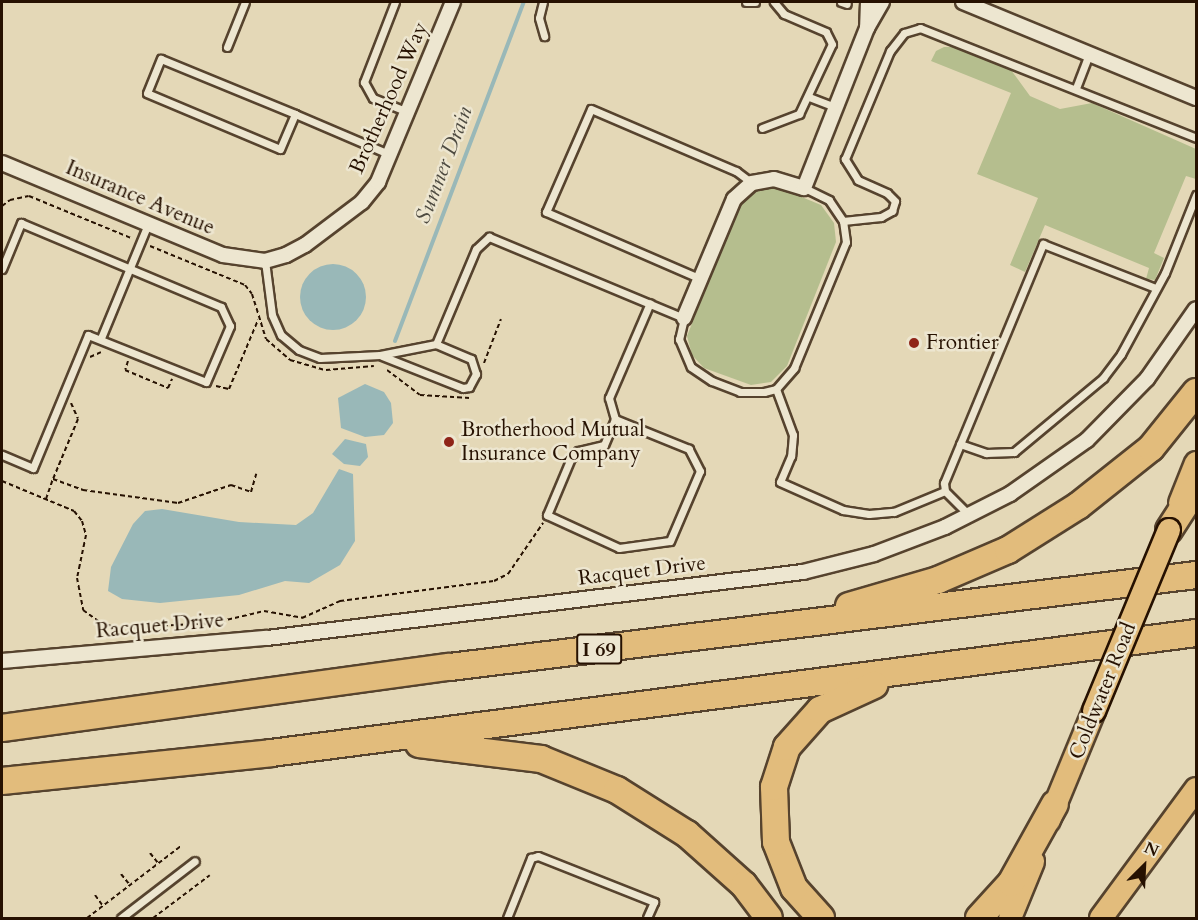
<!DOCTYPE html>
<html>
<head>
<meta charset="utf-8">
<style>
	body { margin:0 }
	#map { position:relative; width:1198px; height:920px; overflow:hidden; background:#e4d8b7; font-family:Cardo,serif }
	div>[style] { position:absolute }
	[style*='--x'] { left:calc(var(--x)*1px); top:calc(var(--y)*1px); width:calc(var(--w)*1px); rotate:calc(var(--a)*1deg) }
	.green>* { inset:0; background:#b5be8e }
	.water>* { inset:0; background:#99b8b8 }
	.round { border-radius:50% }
	.stream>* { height:4px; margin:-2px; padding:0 2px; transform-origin:2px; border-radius:2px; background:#99b8b8 }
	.path>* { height:2px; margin-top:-1px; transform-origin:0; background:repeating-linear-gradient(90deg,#261101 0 4.5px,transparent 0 7.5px) }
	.roads { filter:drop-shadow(2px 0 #56432e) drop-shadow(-2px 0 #56432e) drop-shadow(0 2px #56432e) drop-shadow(0 -2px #56432e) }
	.lane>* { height:7px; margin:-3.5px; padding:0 3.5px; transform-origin:3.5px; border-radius:3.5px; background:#ede6d0 }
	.street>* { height:14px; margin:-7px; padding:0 7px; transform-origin:7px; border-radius:7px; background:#ede6d0 }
	.primary>* { height:22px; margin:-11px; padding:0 11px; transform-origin:11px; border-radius:11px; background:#e2bc7c }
	.highway>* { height:26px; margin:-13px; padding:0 13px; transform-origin:13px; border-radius:13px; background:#e2bc7c }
	.bridges { filter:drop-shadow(2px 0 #261101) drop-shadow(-2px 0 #261101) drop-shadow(0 2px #261101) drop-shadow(0 -2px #261101) }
	.primary-bridge>* { height:22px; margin:-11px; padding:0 11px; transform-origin:11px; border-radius:11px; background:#e2bc7c }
	.dots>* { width:16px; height:16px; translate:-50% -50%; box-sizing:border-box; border:3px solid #ede6d0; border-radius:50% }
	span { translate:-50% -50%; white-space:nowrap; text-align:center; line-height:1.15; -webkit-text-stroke:5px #ede6d0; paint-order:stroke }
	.shield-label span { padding:2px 4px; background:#ede6d0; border:2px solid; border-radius:4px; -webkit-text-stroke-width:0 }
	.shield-label { font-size:20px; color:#261101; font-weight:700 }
	.street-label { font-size:21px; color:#261101 }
	.poi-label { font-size:21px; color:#261101 }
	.left { translate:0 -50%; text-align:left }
	.water-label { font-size:22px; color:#4e4b41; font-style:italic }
	.frame { position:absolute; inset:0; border:3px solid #261101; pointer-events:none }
	.north { position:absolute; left:1114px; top:836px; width:60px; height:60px; -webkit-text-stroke:4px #ede6d0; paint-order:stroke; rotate:24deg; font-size:16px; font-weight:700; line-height:24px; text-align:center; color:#261101 }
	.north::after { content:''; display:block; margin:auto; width:21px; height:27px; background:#261101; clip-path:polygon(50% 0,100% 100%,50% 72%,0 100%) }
</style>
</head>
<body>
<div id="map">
	<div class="green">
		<div style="clip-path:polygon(944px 47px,954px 47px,1011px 70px,1030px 96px,1060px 109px,1092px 103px,1196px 149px,1196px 179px,1186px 176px,1154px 253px,1164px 258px,1155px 280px,1146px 279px,1149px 268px,1045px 225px,1025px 272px,1010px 265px,1038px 198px,977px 174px,1011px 93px,931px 61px,936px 51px)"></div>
		<div style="clip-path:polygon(763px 188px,780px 188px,821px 205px,834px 223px,836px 242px,787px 366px,771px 382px,751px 385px,704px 368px,692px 355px,687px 336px,741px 202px)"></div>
	</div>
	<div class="water">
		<div class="round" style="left:300px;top:264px;width:66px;height:66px"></div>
		<div style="clip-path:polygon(365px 384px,384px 392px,391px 403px,393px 423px,384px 435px,365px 437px,341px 428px,338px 398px)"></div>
		<div style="clip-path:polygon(345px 439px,366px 444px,368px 457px,360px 466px,344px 464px,332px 454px)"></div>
		<div style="clip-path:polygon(339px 469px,353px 474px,355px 541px,340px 565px,309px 583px,285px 581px,239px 595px,160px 603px,122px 599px,108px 591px,111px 567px,133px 524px,145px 511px,162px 509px,239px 522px,296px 525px,313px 513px)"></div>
	</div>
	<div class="stream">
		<div style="--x:395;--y:341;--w:363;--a:-69.2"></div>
	</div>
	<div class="path">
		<div style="--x:2;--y:206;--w:10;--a:-37"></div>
		<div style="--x:10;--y:200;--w:19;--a:-12"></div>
		<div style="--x:29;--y:196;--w:110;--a:22.4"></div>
		<div style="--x:150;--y:246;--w:103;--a:22.3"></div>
		<div style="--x:245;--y:285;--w:11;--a:52"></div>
		<div style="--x:252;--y:294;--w:47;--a:72.7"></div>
		<div style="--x:266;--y:339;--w:32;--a:41"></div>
		<div style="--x:290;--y:360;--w:37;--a:16"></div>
		<div style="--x:326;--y:370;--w:48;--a:-4.8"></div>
		<div style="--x:90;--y:357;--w:12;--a:-24"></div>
		<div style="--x:128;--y:361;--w:9;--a:108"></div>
		<div style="--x:125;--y:370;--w:47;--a:22.7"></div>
		<div style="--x:168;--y:388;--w:10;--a:-66"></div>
		<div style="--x:484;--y:363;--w:47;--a:-68.9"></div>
		<div style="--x:387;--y:370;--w:41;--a:37.1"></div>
		<div style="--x:420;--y:395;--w:50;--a:3.4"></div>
		<div style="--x:216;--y:386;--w:13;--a:13"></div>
		<div style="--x:229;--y:389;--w:75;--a:-67.2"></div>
		<div style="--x:71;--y:403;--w:17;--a:66"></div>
		<div style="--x:78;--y:419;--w:65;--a:112.6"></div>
		<div style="--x:53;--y:479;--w:32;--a:20"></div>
		<div style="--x:83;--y:490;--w:96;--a:7.8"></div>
		<div style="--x:178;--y:503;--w:56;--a:-18.8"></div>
		<div style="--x:231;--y:485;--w:21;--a:19"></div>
		<div style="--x:251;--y:492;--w:19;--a:-74"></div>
		<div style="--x:2;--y:481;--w:78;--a:22.6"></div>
		<div style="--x:74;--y:511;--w:13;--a:51"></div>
		<div style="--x:82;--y:521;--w:15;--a:74"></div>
		<div style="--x:86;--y:535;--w:44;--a:101.8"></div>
		<div style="--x:77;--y:578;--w:33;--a:79"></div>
		<div style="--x:83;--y:610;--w:22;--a:36"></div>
		<div style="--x:101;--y:623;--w:19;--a:16"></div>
		<div style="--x:119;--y:628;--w:94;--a:-3"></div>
		<div style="--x:213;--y:623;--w:52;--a:-13.2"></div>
		<div style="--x:264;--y:611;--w:39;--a:10"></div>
		<div style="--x:302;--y:618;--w:42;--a:-24.1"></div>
		<div style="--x:340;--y:601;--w:155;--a:-7.4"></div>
		<div style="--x:494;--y:581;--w:16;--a:-27"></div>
		<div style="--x:508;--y:574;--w:62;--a:-55.5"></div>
		<div style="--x:46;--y:499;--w:21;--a:-71"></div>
		<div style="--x:150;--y:853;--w:13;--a:51"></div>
		<div style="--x:121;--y:874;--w:14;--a:51"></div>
		<div style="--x:95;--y:895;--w:14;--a:54"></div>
		<div style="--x:87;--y:918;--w:120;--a:-37.5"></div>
		<div style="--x:153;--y:918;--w:71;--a:-37"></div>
	</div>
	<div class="roads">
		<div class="lane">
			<div style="--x:395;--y:2;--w:86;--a:111.2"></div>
			<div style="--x:364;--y:82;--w:18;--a:61"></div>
			<div style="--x:373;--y:98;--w:37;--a:22"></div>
			<div style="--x:543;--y:2;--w:16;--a:104"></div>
			<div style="--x:539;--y:18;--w:19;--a:74"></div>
			<div style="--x:746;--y:2;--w:9;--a:0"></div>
			<div style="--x:841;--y:2;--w:6;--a:18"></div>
			<div style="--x:227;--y:47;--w:48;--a:-68.2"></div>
			<div style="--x:1076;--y:88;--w:36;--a:-69"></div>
			<div style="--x:809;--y:97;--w:30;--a:21"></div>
			<div style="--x:295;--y:114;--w:38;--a:113"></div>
			<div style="--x:280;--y:149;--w:144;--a:-157.2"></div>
			<div style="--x:147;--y:93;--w:37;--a:-68"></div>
			<div style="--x:161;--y:59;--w:145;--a:22.3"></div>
			<div style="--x:295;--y:114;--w:104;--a:23.1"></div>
			<div style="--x:762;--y:128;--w:40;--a:-21"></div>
			<div style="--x:799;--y:114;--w:77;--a:-64.8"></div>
			<div style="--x:832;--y:44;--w:13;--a:-117"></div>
			<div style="--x:826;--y:32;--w:46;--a:-156.8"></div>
			<div style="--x:784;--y:14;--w:16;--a:-130"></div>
			<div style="--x:843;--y:221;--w:38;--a:-6"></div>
			<div style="--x:881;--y:217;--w:13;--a:-29"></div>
			<div style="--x:892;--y:211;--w:10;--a:-73"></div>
			<div style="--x:895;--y:201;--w:11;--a:-135"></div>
			<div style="--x:887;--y:193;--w:32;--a:-156"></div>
			<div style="--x:858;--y:180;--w:25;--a:-122"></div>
			<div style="--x:845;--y:159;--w:117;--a:-67.4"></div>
			<div style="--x:890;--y:51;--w:23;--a:-52"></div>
			<div style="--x:904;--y:33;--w:17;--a:-17"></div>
			<div style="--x:920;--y:28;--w:297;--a:21.7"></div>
			<div style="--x:265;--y:261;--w:54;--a:82.6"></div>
			<div style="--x:272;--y:315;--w:22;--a:66"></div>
			<div style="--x:281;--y:335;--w:23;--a:40"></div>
			<div style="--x:299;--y:350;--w:22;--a:21"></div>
			<div style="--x:320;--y:358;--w:60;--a:-2.9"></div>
			<div style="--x:380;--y:355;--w:57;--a:-11.1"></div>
			<div style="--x:436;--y:344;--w:103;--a:-67.2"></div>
			<div style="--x:476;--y:249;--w:18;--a:-43"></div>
			<div style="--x:489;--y:237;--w:211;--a:22.6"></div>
			<div style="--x:684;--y:318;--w:22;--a:103"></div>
			<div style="--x:679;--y:339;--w:30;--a:67"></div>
			<div style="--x:691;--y:367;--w:25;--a:34"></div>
			<div style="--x:712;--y:381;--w:30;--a:21"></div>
			<div style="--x:740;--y:392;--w:24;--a:0"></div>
			<div style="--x:764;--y:392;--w:12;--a:-14"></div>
			<div style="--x:776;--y:389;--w:28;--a:-49"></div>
			<div style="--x:794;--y:368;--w:136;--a:-67.6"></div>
			<div style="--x:846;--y:242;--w:21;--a:-98"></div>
			<div style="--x:843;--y:221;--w:25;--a:-124"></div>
			<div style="--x:829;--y:200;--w:28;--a:-154"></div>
			<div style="--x:2;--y:269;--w:50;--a:-67.6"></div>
			<div style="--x:21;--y:223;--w:217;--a:22.8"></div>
			<div style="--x:221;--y:307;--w:21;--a:65"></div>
			<div style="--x:230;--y:326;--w:61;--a:113.2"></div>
			<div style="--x:206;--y:382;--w:127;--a:-158.3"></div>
			<div style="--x:88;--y:335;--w:144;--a:112.5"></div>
			<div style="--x:33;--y:468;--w:34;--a:-157"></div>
			<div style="--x:701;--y:279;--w:169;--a:-156.6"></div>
			<div style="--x:546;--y:212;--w:112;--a:-66.4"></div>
			<div style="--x:591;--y:109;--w:158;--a:23.2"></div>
			<div style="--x:736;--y:171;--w:20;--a:37"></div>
			<div style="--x:101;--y:338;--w:123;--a:-67.6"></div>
			<div style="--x:382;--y:356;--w:87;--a:21.6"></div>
			<div style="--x:463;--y:388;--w:6;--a:-9"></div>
			<div style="--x:469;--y:387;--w:15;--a:-62"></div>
			<div style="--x:476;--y:374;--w:16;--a:-108"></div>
			<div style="--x:471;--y:359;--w:38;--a:-157"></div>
			<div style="--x:776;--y:389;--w:49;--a:69.7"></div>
			<div style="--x:793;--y:435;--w:21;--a:95"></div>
			<div style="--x:791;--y:456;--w:28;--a:113"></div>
			<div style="--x:780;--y:482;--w:69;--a:24"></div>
			<div style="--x:843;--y:510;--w:26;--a:9"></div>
			<div style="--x:869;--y:514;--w:25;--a:-5"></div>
			<div style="--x:894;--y:512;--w:55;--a:-22.4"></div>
			<div style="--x:615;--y:419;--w:28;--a:113"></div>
			<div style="--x:604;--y:445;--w:27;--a:167"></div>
			<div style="--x:578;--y:451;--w:10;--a:135"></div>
			<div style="--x:571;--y:458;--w:62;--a:112.8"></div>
			<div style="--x:547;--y:515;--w:79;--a:24.6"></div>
			<div style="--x:619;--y:548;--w:51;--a:-7.8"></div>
			<div style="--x:670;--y:541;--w:76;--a:-66.8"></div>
			<div style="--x:700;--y:471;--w:25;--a:-117"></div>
			<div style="--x:689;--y:449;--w:80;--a:-157.9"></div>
			<div style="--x:615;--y:419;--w:22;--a:-106"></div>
			<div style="--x:609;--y:398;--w:103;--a:-66.7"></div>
			<div style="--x:960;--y:444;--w:28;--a:19"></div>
			<div style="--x:986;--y:453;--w:28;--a:-2"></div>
			<div style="--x:1014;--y:452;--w:116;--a:-39.7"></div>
			<div style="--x:1103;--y:378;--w:30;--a:-53"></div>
			<div style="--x:1121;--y:354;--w:92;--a:-61.5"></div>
			<div style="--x:1165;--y:273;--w:84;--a:-68.3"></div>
			<div style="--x:969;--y:515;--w:34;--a:-135"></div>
			<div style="--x:945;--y:491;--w:8;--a:-97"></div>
			<div style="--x:944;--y:483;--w:259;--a:-67.5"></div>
			<div style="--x:1043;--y:244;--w:120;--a:21.4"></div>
			<div style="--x:121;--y:918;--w:93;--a:-37.6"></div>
			<div style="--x:507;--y:918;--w:65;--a:-68.2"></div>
			<div style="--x:531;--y:858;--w:7;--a:-16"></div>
			<div style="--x:538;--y:856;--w:125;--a:21.6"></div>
			<div style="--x:654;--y:902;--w:17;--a:114"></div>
		</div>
		<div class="street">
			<div style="--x:868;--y:2;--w:26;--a:92"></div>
			<div style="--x:867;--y:28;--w:30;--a:-60"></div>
			<div style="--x:963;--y:2;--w:252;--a:22.4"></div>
			<div style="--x:2;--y:163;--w:239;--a:22.6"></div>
			<div style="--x:223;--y:255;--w:42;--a:8.1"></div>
			<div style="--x:265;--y:261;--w:22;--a:-16"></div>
			<div style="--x:286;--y:255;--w:21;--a:-28"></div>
			<div style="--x:305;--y:245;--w:71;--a:-37"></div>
			<div style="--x:362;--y:202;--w:26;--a:-51"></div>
			<div style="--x:378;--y:182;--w:195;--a:-67.4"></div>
			<div style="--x:684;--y:318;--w:129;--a:-67.2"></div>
			<div style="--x:734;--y:199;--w:24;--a:-42"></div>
			<div style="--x:752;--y:183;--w:22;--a:-10"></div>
			<div style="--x:774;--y:179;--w:31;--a:17"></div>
			<div style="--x:804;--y:188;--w:172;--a:-68.5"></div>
			<div style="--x:2;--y:661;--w:266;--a:-5"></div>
			<div style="--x:267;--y:638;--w:540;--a:-7.02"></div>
			<div style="--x:803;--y:572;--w:73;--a:-14.2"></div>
			<div style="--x:874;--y:554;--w:76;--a:-20.8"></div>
			<div style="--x:945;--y:527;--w:73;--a:-26.9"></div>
			<div style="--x:1010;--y:494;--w:94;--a:-35"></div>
			<div style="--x:1087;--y:440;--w:86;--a:-45.5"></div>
			<div style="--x:1147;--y:379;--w:85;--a:-55"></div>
		</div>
		<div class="primary">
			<div style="--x:1180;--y:503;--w:43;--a:-68.2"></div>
			<div style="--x:1049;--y:820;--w:118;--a:-67.6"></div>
			<div style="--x:1010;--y:918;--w:61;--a:-67.7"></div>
			<div style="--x:1101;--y:918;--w:160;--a:-53.6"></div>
		</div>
		<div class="highway">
			<div style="--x:1169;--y:530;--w:50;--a:-57.3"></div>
			<div style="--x:849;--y:606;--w:93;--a:-16.3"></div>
			<div style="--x:938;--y:580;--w:76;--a:-23.2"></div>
			<div style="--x:1008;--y:550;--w:83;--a:-32.2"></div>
			<div style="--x:1078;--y:506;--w:93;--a:-38.5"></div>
			<div style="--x:1151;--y:448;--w:72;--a:-51.2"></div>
			<div style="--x:2;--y:728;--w:452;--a:-7.8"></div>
			<div style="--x:450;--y:667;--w:752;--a:-7.03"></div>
			<div style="--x:419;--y:744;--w:123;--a:7"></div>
			<div style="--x:541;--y:759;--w:82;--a:22.2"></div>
			<div style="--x:617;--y:790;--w:83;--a:32.2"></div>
			<div style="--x:687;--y:834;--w:76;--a:41.8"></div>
			<div style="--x:744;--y:885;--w:41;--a:52.9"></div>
			<div style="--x:2;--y:781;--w:270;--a:-5.9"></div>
			<div style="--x:271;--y:753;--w:933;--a:-7.39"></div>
			<div style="--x:821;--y:918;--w:40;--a:-132"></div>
			<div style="--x:794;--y:888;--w:49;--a:-111.4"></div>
			<div style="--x:776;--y:842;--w:55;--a:-92.1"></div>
			<div style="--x:774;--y:787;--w:42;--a:-72"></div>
			<div style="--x:787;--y:747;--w:50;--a:-48.3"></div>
			<div style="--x:820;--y:710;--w:60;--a:-24.8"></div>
			<div style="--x:979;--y:918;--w:47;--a:-47.6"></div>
			<div style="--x:1011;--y:883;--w:90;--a:-60.9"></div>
		</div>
	</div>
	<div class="bridges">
		<div class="primary-bridge">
			<div style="--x:1094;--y:711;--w:196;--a:-67.5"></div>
		</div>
	</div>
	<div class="dots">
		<div style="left:914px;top:343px;background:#8f2418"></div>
		<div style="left:449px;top:442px;background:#8f2418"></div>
	</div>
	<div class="shield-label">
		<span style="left:599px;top:649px">I 69</span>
	</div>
	<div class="street-label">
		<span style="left:389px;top:98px;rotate:-66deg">Brotherhood Way</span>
		<span style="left:140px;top:198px;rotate:23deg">Insurance Avenue</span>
		<span style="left:642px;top:571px;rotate:-7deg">Racquet Drive</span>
		<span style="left:160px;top:626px;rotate:-5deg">Racquet Drive</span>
		<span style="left:1103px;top:691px;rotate:-68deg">Coldwater Road</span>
	</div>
	<div class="poi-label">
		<span class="left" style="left:926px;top:343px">Frontier</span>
		<span class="left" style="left:461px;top:442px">Brotherhood Mutual<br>Insurance Company</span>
	</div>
	<div class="water-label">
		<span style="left:444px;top:165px;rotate:-69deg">Sumner Drain</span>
	</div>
	<div class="frame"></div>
	<div class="north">N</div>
</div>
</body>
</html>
